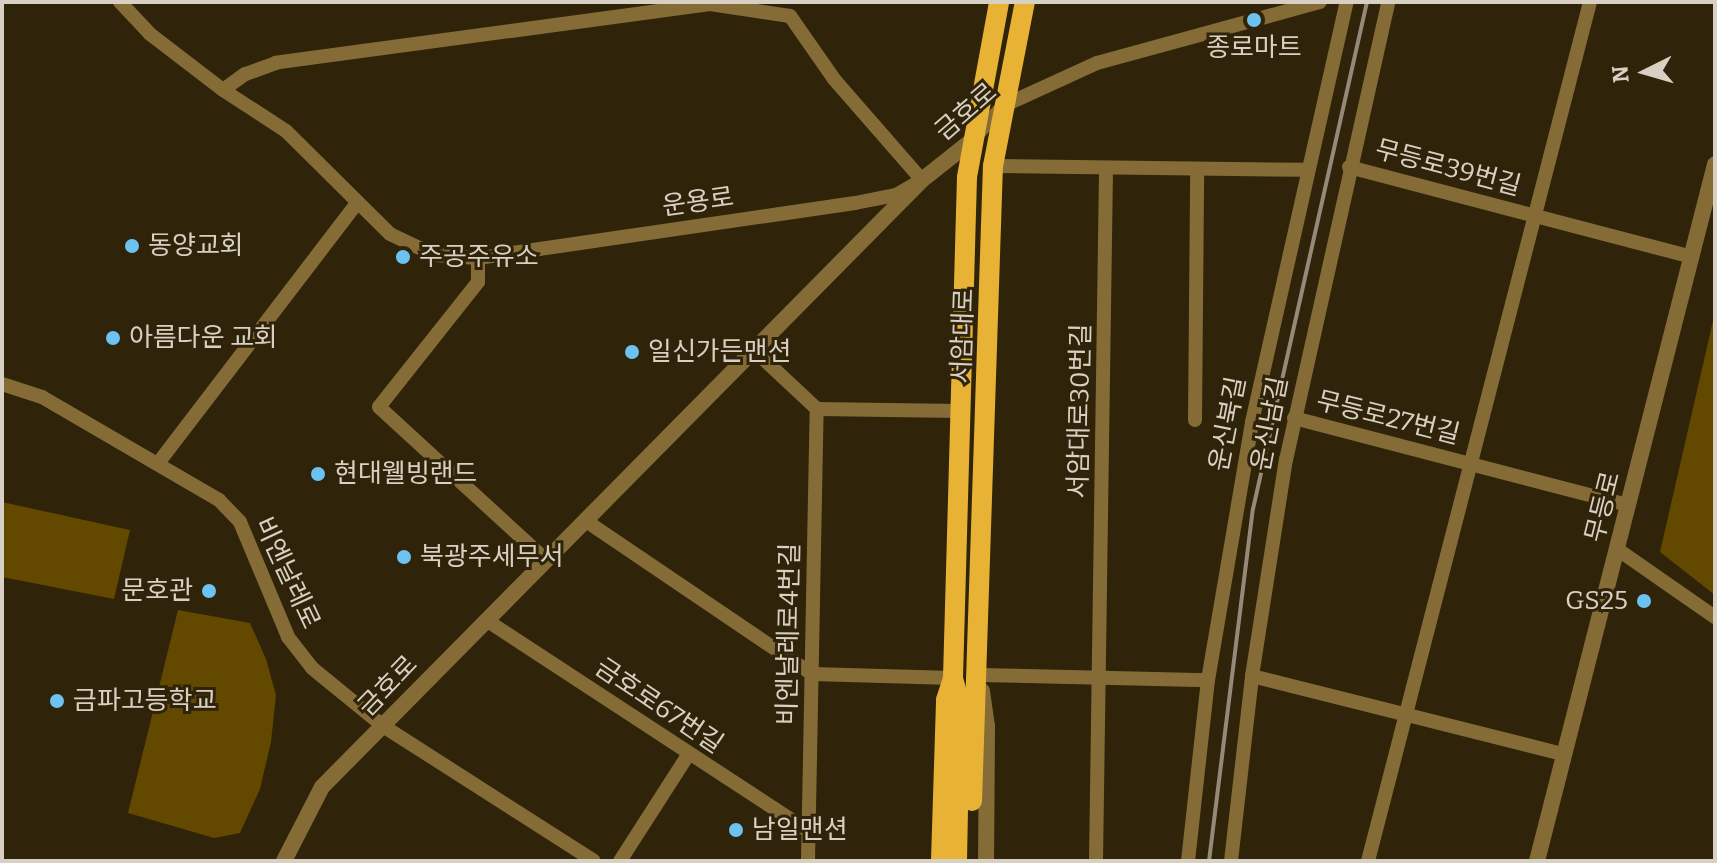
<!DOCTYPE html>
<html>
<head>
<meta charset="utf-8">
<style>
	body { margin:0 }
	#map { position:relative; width:1717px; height:863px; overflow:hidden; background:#2f230a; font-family:Bitter,"Noto Sans KR",serif }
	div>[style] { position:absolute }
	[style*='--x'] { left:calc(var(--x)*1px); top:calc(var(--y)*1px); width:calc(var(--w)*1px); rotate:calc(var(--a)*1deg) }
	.green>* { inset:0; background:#634800 }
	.minor>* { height:14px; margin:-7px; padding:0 7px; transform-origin:7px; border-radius:7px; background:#856c37 }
	.tertiary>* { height:16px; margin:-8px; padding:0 8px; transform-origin:8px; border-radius:8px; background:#856c37 }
	.primary>* { height:20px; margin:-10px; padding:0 10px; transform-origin:10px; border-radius:10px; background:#e8b334 }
	.rail>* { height:4px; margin:-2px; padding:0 2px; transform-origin:2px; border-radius:2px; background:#948a77 }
	.dots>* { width:22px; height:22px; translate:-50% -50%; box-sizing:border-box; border:4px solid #2f230a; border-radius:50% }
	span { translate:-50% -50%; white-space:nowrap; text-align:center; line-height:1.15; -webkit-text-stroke:6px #2f230a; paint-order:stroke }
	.poi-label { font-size:26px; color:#d8d0c2 }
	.left { translate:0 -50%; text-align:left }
	.right { translate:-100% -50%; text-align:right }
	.street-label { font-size:26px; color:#d8d0c2 }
	.frame { position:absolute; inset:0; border:4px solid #d8d0c2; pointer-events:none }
	.north { position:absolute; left:1605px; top:32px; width:80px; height:80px; -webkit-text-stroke:6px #2f230a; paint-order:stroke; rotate:265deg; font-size:22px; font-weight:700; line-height:32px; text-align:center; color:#d8d0c2 }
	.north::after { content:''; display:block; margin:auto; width:28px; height:36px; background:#d8d0c2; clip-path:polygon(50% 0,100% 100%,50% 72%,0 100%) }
</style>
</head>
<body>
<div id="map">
	<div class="green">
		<div style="clip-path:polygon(1715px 312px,1715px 595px,1660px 552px)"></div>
		<div style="clip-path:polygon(2px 502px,130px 530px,114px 599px,2px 577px)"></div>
		<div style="clip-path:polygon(178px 610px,250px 623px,266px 659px,276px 695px,271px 742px,260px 789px,240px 833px,214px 838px,128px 813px)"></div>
	</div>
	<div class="minor">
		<div style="--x:120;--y:2;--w:44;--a:46.8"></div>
		<div style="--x:150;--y:34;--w:92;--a:37.5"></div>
		<div style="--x:223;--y:90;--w:75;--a:33.1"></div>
		<div style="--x:286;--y:131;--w:146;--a:44.7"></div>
		<div style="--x:390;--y:234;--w:49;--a:25.5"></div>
		<div style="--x:434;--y:255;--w:44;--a:3.9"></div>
		<div style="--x:478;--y:258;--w:381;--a:-8.3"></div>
		<div style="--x:855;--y:203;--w:42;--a:-11"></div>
		<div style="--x:896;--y:195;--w:30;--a:-30"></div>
		<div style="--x:922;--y:180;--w:134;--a:-131.1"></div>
		<div style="--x:834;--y:79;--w:77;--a:-124.9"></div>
		<div style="--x:790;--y:16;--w:81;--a:-171.5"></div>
		<div style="--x:710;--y:4;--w:438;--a:172.3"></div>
		<div style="--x:276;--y:63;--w:33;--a:160"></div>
		<div style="--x:245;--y:74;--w:27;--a:144"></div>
		<div style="--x:975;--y:137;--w:42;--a:-47.9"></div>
		<div style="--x:1003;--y:106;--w:103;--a:-24.6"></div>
		<div style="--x:1097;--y:63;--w:231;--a:-15.3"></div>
		<div style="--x:993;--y:166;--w:314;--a:0.7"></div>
		<div style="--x:1349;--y:167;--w:354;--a:14.7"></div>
		<div style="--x:478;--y:258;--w:24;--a:90"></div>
		<div style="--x:478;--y:282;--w:159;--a:128.4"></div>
		<div style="--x:379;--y:407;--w:226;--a:42.5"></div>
		<div style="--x:756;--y:352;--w:83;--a:43.1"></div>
		<div style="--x:2;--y:384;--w:42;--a:18"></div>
		<div style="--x:42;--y:397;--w:205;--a:30.2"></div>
		<div style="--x:219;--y:500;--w:30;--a:46"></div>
		<div style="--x:240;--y:522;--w:125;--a:67.3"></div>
		<div style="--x:288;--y:637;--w:39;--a:52"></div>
		<div style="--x:312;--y:668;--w:92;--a:39.2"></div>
		<div style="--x:383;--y:726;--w:250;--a:32.6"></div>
		<div style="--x:817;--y:409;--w:143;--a:0.8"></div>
		<div style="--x:1294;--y:418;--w:345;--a:14.6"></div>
		<div style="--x:1195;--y:420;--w:250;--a:-89.5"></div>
		<div style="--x:159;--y:462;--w:327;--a:-52.6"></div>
		<div style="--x:586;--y:521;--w:273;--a:34.1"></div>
		<div style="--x:812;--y:674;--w:141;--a:1.6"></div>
		<div style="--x:1617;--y:549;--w:119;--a:34.8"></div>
		<div style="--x:486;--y:620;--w:385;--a:33.2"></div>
		<div style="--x:980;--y:675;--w:228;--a:1.3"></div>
		<div style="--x:1252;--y:676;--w:321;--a:14.1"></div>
		<div style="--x:620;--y:861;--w:126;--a:-57.3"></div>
		<div style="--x:808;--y:861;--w:452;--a:-88.9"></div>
		<div style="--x:1096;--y:861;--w:692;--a:-89.17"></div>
		<div style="--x:1188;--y:861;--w:182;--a:-83.7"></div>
		<div style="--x:1208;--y:680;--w:262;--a:-80.3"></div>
		<div style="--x:1252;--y:422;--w:431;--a:-77.3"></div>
		<div style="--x:1231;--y:861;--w:186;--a:-83.5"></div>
		<div style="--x:1252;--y:676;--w:219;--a:-81.1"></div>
		<div style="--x:1286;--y:460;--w:469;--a:-77.4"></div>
		<div style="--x:1368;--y:861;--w:887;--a:-75.51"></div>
	</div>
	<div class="tertiary">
		<div style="--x:982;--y:691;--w:35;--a:82"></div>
		<div style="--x:987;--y:726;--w:135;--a:90.4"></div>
		<div style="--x:284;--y:861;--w:83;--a:-62.8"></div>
		<div style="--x:322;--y:787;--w:853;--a:-45.33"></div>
		<div style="--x:922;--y:180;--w:61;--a:-38.4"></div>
		<div style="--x:1537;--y:861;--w:719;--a:-75.67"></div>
	</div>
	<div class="primary">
		<div style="--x:972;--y:801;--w:635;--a:-88.11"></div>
		<div style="--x:993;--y:166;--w:167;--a:-79"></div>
		<div style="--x:941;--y:861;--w:161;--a:-88.2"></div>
		<div style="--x:946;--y:700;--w:23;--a:-72"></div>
		<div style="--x:957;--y:861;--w:158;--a:-88.9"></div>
		<div style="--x:960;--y:703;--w:26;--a:-106"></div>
		<div style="--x:953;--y:678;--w:501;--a:-88.4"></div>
		<div style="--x:967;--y:177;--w:178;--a:-79.6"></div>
	</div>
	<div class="rail">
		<div style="--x:1209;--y:861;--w:355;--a:-82.9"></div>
		<div style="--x:1253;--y:509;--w:520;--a:-77.33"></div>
	</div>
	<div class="dots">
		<div style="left:1254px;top:20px;background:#6cc3f2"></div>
		<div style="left:132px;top:246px;background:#6cc3f2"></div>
		<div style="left:403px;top:257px;background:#6cc3f2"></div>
		<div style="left:113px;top:338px;background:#6cc3f2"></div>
		<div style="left:632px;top:352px;background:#6cc3f2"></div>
		<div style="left:318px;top:474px;background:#6cc3f2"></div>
		<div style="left:404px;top:557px;background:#6cc3f2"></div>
		<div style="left:209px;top:591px;background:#6cc3f2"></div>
		<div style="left:1644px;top:601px;background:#6cc3f2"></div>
		<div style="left:57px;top:701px;background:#6cc3f2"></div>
		<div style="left:736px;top:830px;background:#6cc3f2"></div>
	</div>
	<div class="poi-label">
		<span style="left:1254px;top:48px">종로마트</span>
		<span class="left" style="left:148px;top:246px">동양교회</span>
		<span class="left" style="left:419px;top:257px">주공주유소</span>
		<span class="left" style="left:129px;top:338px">아름다운 교회</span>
		<span class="left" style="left:648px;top:352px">일신가든맨션</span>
		<span class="left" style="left:334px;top:474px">현대웰빙랜드</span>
		<span class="left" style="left:420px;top:557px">북광주세무서</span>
		<span class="right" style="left:193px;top:591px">문호관</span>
		<span class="right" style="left:1628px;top:601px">GS25</span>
		<span class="left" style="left:73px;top:701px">금파고등학교</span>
		<span class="left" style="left:752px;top:830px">남일맨션</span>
	</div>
	<div class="street-label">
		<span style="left:966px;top:112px;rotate:-41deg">금호로</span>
		<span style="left:1448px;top:168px;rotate:15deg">무등로39번길</span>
		<span style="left:698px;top:202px;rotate:-8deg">운용로</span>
		<span style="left:963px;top:336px;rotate:-88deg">서암대로</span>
		<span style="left:1080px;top:411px;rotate:-89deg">서암대로30번길</span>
		<span style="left:1388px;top:418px;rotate:14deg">무등로27번길</span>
		<span style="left:1228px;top:424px;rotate:-79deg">운신북길</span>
		<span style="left:1270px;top:424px;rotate:-79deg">운신남길</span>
		<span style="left:1603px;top:507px;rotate:-76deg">무등로</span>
		<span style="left:287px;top:573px;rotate:65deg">비엔날레로</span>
		<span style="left:789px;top:634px;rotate:-89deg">비엔날레로4번길</span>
		<span style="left:388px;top:686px;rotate:-46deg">금호로</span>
		<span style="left:659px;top:706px;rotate:34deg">금호로67번길</span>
	</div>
	<div class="frame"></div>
	<div class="north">N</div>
</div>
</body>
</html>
